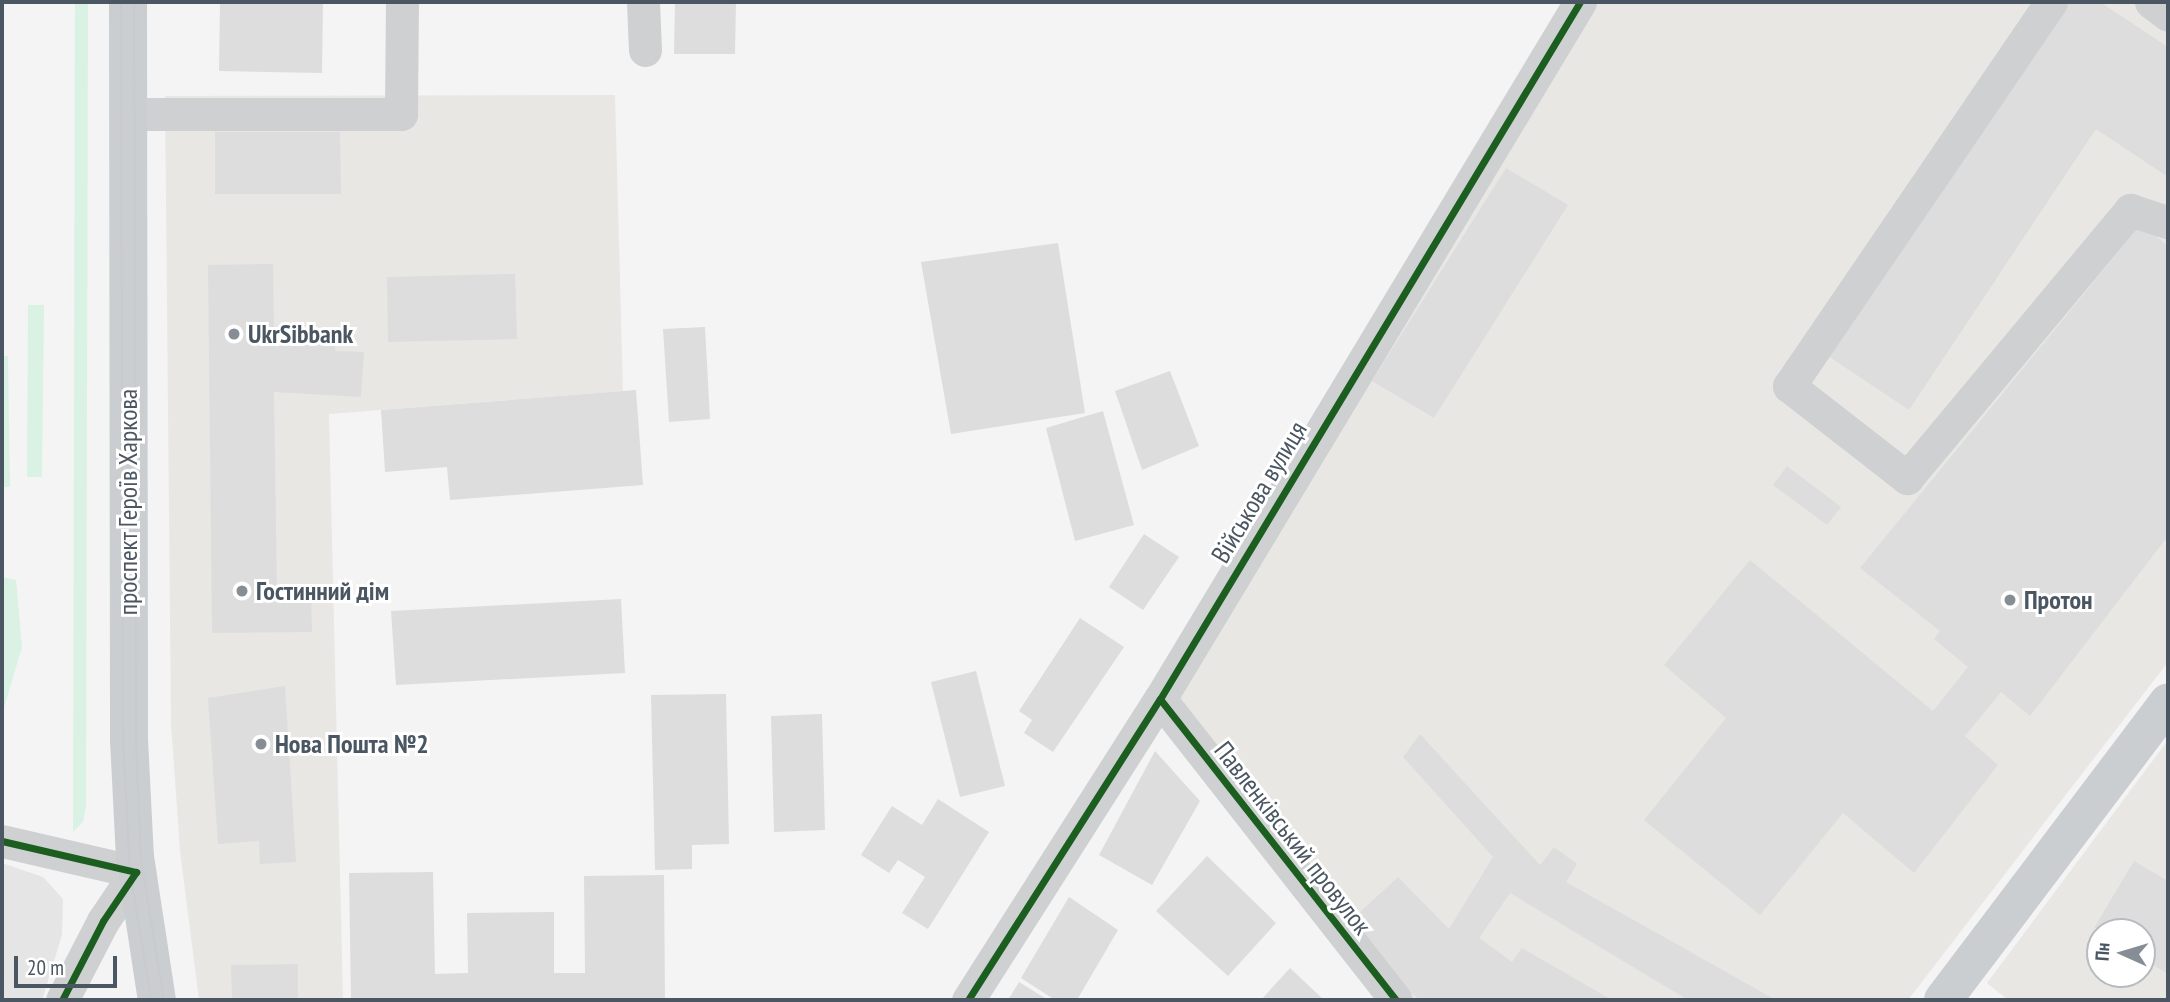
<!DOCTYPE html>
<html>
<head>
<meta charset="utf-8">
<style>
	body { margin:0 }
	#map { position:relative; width:2170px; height:1002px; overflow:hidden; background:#f4f4f4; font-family:"PT Sans Narrow",sans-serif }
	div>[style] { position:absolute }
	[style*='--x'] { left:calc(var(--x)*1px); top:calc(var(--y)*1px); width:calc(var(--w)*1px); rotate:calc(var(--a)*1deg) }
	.commercial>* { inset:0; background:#e8e7e3 }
	.education>* { inset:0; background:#e6e5e6 }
	.green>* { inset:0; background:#d9f2e3 }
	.building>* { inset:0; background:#ddddde }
	.minor>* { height:33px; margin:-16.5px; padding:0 16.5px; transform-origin:16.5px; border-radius:16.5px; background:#ced0d2 }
	.major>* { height:38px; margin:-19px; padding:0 19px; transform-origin:19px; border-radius:19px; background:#caced1 }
	.tram>* { height:2px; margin:-1px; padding:0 1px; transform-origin:1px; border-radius:1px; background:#c9cacc }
	.cycleway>* { height:7px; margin:-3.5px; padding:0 3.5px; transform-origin:3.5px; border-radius:3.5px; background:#1b5e20 }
	.dots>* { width:19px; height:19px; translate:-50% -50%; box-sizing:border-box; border:4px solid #fff; border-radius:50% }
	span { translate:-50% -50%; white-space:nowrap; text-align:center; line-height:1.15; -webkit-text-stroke:6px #fff; paint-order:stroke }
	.poi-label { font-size:26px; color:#4a5661; font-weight:700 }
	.left { translate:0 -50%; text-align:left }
	.street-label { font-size:26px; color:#4a5661 }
	.frame { position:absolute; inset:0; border:4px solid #4a5661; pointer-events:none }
	.north { position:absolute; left:2086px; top:918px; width:70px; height:70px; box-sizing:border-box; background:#fff; border:2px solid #b7bbc0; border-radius:50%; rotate:274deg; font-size:19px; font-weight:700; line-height:28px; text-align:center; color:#4a5661 }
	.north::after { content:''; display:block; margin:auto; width:24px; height:32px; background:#868d94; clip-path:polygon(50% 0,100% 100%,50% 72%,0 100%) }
	.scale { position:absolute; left:14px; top:956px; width:103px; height:32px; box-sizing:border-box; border:4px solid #4a5661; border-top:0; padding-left:9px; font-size:21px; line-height:24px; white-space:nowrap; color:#4a5661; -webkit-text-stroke:5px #fff; paint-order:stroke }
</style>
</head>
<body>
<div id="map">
	<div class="commercial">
		<div style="clip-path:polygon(1594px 2px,2168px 2px,2168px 662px,1908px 1000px,1408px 1000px,1174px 696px)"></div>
		<div style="clip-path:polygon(615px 95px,623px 391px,329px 414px,343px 1000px,199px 1000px,180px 851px,171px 723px,165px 96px)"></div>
		<div style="clip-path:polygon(evenodd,2168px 740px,2168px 1000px,2008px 1000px,1987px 983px,2168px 740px,2100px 932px,2142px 932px,2142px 974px,2100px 974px,2100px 932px)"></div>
	</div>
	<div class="education">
		<div style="clip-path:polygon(2px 863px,43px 877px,63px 899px,62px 935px,42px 1000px,2px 1000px)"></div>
	</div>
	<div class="green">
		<div style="clip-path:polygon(75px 2px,88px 2px,86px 806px,83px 822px,73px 832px)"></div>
		<div style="clip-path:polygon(28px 305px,44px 305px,42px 477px,27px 477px)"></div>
		<div style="clip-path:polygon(2px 356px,8px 356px,10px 487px,2px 487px)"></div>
		<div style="clip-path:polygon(2px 577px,16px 580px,22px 647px,2px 715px)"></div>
	</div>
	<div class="building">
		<div style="clip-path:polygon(220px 2px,323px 2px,322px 73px,219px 71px)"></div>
		<div style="clip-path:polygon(675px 2px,736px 2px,735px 54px,674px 54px)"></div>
		<div style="clip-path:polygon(2059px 2px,2100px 2px,2168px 47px,2168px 177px,2096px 129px,1909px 410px,1825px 354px)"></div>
		<div style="clip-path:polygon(215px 132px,340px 132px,341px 194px,215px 194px)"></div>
		<div style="clip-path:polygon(1506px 168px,1568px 205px,1434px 418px,1372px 381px)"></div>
		<div style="clip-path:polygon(2141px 224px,2168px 246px,2168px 536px,2030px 716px,2001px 692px,1965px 736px,1998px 765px,1914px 873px,1843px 813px,1760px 915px,1644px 820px,1726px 718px,1664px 665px,1750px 560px,1933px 711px,1968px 667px,1934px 639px,1940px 631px,1860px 568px)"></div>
		<div style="clip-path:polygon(1058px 243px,1085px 413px,951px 434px,921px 262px)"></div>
		<div style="clip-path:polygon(273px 264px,274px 329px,336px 332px,335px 351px,364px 352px,361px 397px,274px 392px,277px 594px,311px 593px,312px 632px,212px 633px,208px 265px)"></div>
		<div style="clip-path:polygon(515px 274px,517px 339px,388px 342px,387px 277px)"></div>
		<div style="clip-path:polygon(705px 327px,710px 419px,669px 422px,663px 329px)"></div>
		<div style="clip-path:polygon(1170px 371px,1199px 446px,1142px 470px,1115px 391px)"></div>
		<div style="clip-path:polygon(636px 390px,643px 485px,450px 500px,447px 467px,385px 472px,381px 410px)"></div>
		<div style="clip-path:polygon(1103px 411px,1134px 525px,1075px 541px,1046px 428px)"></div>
		<div style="clip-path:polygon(1787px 466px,1841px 507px,1827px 525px,1773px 485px)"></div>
		<div style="clip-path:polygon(1144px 534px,1179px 557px,1143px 610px,1109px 587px)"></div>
		<div style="clip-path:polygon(621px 599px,625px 673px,396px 685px,391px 611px)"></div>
		<div style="clip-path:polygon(1080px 618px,1124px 647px,1053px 752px,1024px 733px,1032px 720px,1019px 711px)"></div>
		<div style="clip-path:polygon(976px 671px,1005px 786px,960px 797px,931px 682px)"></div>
		<div style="clip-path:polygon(285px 686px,296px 862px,260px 864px,259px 841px,218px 844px,208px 698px)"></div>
		<div style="clip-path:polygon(726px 694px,729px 844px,692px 845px,692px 869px,655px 870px,651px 695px)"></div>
		<div style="clip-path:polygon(822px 714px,825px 830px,774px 832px,771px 716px)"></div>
		<div style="clip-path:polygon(1420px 734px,1540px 865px,1554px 847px,1577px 864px,1566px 882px,1776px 1000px,1688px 1000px,1510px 893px,1479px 938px,1512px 962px,1522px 948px,1612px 1000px,1420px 1000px,1393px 978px,1348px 923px,1398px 877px,1449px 929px,1493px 857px,1403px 757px)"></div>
		<div style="clip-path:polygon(1155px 751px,1200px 801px,1152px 885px,1099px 855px)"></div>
		<div style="clip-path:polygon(938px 799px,989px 832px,928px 929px,902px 913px,925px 877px,898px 860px,889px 873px,861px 855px,892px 806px,922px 825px)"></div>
		<div style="clip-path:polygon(1207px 856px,1276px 923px,1228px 976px,1156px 911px)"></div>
		<div style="clip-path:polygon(2134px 861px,2168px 881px,2168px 974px,2142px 958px,2142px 932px,2094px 928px)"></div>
		<div style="clip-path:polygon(433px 872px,435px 974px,468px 973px,467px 913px,554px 912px,554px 973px,585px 973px,584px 876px,664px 875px,665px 1000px,351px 1000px,349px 873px)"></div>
		<div style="clip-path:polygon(1069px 897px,1118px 930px,1077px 1000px,1055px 1000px,1021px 978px)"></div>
		<div style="clip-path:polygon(298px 964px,298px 1000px,232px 1000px,231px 965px)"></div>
		<div style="clip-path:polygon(1290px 968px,1324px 1000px,1261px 1000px)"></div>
		<div style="clip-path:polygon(1019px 982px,1048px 1000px,1008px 1000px)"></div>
	</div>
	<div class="minor">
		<div style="--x:643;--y:2;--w:48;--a:87.6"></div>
		<div style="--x:2051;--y:2;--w:465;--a:124.3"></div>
		<div style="--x:1789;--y:386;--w:150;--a:37.9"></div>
		<div style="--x:1907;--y:478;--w:349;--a:-50.2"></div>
		<div style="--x:2130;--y:210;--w:40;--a:18"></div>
		<div style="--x:2151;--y:2;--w:21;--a:37"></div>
		<div style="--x:128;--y:114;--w:273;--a:0"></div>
		<div style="--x:401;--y:114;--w:112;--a:-89.5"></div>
		<div style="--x:1160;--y:699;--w:382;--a:51.9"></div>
		<div style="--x:2;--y:841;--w:138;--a:13"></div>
		<div style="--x:136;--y:872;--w:59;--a:124"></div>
		<div style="--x:103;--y:921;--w:89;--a:117.4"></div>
		<div style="--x:968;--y:1000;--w:357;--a:-57.5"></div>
		<div style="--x:1160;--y:699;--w:814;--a:-58.93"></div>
	</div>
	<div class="major">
		<div style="--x:128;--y:2;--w:738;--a:89.92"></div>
		<div style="--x:129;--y:740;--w:117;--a:87.1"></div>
		<div style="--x:135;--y:857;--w:145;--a:81.3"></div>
		<div style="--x:1943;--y:1000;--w:373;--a:-52.9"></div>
	</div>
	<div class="tram">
		<div style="--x:121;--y:2;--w:739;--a:89.84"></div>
		<div style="--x:123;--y:741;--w:130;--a:86.9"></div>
		<div style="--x:130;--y:871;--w:131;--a:80.8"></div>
		<div style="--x:134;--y:2;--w:738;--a:89.84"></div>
		<div style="--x:136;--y:740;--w:120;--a:87.6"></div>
		<div style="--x:141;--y:860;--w:142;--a:80.7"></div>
	</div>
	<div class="cycleway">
		<div style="--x:1160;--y:699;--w:382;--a:51.9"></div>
		<div style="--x:2;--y:841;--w:138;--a:13"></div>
		<div style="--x:136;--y:872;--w:59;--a:124"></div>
		<div style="--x:103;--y:921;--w:89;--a:117.4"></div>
		<div style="--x:968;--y:1000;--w:357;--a:-57.5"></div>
		<div style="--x:1160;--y:699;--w:814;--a:-58.93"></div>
	</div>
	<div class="dots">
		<div style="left:234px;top:334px;background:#868d94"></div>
		<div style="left:242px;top:591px;background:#868d94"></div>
		<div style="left:2010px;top:600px;background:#868d94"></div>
		<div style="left:261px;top:744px;background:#868d94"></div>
	</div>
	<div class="poi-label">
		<span class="left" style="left:248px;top:334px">UkrSibbank</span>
		<span class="left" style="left:256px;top:591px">Гостинний дім</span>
		<span class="left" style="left:2024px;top:600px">Протон</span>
		<span class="left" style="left:275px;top:744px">Нова Пошта №2</span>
	</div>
	<div class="street-label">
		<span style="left:1259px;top:492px;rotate:-59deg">Військова вулиця</span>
		<span style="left:128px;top:502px;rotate:-90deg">проспект Героїв Харкова</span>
		<span style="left:1293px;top:838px;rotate:52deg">Павленківський провулок</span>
	</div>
	<div class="frame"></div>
	<div class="north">Пн</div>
	<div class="scale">20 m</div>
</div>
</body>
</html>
